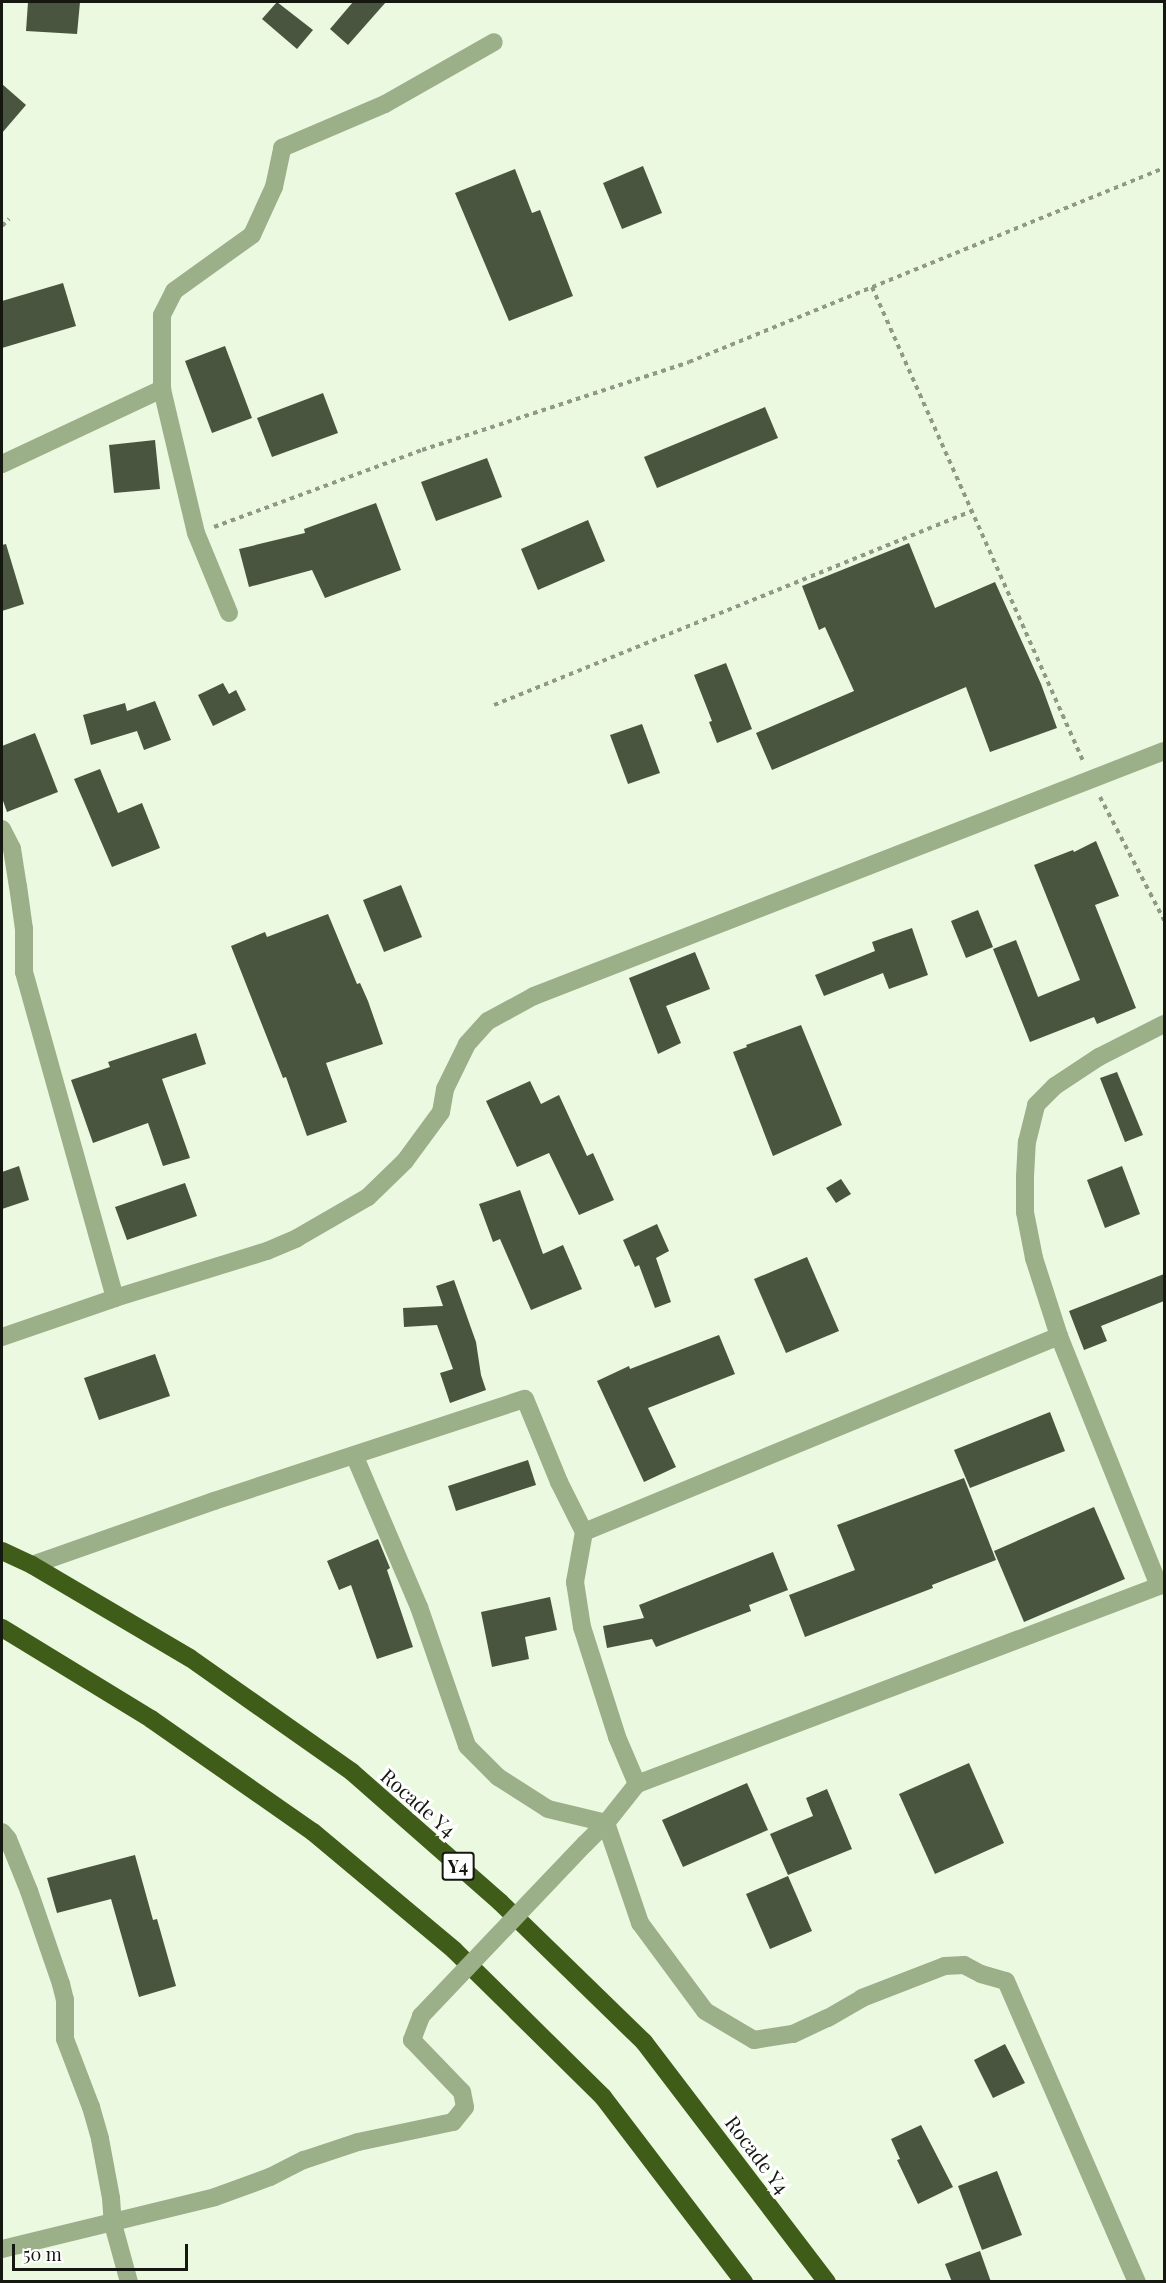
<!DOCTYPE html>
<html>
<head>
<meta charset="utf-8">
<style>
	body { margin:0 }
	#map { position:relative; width:1166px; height:2283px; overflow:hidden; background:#ebf9e0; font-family:"Playfair Display",serif }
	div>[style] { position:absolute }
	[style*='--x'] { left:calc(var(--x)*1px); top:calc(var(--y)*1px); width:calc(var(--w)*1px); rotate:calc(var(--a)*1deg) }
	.building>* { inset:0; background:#4a5540 }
	.path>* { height:4px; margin-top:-2px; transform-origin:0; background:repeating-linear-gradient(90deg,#8f9987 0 4.5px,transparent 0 9px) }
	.minor>* { height:18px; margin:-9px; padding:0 9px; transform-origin:9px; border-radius:9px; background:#9baf89 }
	.highway>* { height:18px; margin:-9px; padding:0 9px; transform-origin:9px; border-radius:9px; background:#3f5d18 }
	.minor-bridge>* { height:18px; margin:-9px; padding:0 9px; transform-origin:9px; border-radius:9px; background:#9baf89 }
	span { translate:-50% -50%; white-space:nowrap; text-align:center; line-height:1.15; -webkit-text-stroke:6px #fff; paint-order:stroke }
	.shield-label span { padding:2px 4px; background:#fff; border:2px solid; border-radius:4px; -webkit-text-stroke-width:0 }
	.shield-label { font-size:18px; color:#141810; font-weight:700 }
	.street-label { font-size:20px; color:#141810 }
	.frame { position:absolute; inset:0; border:3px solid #141810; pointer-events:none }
	.scale { position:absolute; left:12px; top:2244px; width:176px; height:27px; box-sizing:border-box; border:3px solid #141810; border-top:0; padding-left:8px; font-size:18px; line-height:21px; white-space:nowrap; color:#141810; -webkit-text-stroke:4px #fff; paint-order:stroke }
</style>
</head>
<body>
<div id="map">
	<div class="building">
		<div style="clip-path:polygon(28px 2px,80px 2px,77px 34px,26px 31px)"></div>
		<div style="clip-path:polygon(277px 2px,313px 30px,297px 49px,262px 19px)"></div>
		<div style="clip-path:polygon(353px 2px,386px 2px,348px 45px,330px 29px)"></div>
		<div style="clip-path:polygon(2px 84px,26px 105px,2px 133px)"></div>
		<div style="clip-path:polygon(643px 166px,662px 213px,622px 229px,603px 183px)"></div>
		<div style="clip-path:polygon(515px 169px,532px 213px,540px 210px,573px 296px,509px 321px,455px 193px)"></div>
		<div style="clip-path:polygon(63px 283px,76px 326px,2px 348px,2px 301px)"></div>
		<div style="clip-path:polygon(225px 346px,252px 418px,212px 433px,185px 361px)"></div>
		<div style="clip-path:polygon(323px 393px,338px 433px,272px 457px,257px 418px)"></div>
		<div style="clip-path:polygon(765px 407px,778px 438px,657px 488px,644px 457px)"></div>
		<div style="clip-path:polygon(155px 440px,160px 489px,114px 493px,109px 445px)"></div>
		<div style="clip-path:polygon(487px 458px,502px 497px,436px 521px,421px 482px)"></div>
		<div style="clip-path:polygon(376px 503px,401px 570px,325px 598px,312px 570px,249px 587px,239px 549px,305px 533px,304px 529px)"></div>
		<div style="clip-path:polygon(588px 520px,605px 561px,538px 590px,521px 549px)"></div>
		<div style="clip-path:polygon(909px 543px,935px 608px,995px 582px,1041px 684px,1057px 728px,990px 752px,966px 687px,772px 770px,756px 733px,854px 691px,825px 627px,819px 630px,802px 586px)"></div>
		<div style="clip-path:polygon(6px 544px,24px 604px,2px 611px,2px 545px)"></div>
		<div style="clip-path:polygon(726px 663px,752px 729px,717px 743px,709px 722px,712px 721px,694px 675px)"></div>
		<div style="clip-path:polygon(223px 683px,229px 694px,236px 690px,246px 710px,213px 726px,198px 695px)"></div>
		<div style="clip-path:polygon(155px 701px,171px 740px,144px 750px,137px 731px,91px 745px,83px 715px,125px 703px,127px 711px)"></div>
		<div style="clip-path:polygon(642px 724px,660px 773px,628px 784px,610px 735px)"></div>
		<div style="clip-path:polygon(35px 733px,58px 792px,7px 812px,2px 798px,2px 746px)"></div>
		<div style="clip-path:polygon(100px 769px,118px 813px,142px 803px,160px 848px,112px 867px,74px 779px)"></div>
		<div style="clip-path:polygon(1096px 841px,1119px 896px,1095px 905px,1136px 1008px,1097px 1024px,1094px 1017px,1030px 1042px,993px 949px,1016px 940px,1038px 997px,1080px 980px,1034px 865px,1073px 850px,1074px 852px)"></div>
		<div style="clip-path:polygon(401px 885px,422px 937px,384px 952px,363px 900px)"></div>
		<div style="clip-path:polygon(978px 910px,993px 947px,966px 958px,951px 921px)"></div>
		<div style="clip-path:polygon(328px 914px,357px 984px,360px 983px,368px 1001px,383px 1044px,326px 1063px,347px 1122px,307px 1136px,286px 1077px,283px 1078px,231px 946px,265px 932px,267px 937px)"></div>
		<div style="clip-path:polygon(912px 928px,928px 975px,889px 989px,883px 973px,824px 996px,815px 975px,875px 951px,872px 942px)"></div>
		<div style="clip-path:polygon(695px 952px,710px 989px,666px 1006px,681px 1043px,658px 1054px,629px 978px)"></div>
		<div style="clip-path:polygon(801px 1025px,842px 1125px,773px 1156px,733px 1052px,747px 1047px,746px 1045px)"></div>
		<div style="clip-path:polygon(196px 1033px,206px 1064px,162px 1079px,190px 1158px,163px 1166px,148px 1123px,93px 1143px,71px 1080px,110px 1067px,108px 1062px)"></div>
		<div style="clip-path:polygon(1117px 1072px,1143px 1135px,1125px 1142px,1100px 1078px)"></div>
		<div style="clip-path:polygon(530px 1081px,541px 1104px,559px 1095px,587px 1156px,593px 1153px,614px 1200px,579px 1215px,549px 1153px,517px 1167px,486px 1101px)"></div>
		<div style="clip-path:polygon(19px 1166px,29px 1200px,2px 1209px,2px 1172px)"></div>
		<div style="clip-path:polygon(1122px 1166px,1140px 1214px,1105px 1228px,1087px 1180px)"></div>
		<div style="clip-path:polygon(841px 1179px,851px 1194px,836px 1203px,826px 1188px)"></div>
		<div style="clip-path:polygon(185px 1183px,197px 1216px,127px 1240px,115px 1207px)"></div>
		<div style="clip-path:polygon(520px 1190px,543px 1254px,563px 1245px,582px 1289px,531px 1310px,500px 1239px,493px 1242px,479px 1204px)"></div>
		<div style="clip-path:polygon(657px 1224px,669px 1251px,656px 1258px,671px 1302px,655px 1308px,639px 1265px,635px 1267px,623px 1240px)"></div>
		<div style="clip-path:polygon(807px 1257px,839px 1331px,786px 1353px,754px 1279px)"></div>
		<div style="clip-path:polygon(1164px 1274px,1164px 1301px,1101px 1326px,1107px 1341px,1084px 1350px,1069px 1311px)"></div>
		<div style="clip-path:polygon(454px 1280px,476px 1342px,481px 1375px,486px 1390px,450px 1403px,440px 1373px,453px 1369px,437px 1325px,404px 1327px,403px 1308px,443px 1306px,436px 1286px)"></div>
		<div style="clip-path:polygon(719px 1335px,735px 1374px,648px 1408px,676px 1467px,644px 1482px,597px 1381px,629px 1366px,630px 1369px)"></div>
		<div style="clip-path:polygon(155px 1354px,170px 1396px,99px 1420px,84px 1378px)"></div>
		<div style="clip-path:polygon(1050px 1412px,1065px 1451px,970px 1488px,954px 1450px)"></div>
		<div style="clip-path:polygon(528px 1460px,536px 1485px,456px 1511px,448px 1486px)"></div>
		<div style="clip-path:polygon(964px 1478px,996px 1560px,932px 1585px,933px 1588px,805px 1637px,789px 1595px,855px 1570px,837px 1525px)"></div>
		<div style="clip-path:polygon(1094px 1507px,1125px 1579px,1024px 1622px,994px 1551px)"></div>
		<div style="clip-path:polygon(378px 1539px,390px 1568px,387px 1570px,413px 1647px,377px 1659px,351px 1585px,339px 1590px,327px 1561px)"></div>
		<div style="clip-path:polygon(773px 1552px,788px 1590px,749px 1605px,751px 1611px,656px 1647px,652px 1639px,607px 1648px,603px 1626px,644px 1618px,639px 1605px)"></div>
		<div style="clip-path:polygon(550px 1597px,557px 1630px,525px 1637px,529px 1659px,492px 1667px,481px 1612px)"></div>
		<div style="clip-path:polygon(969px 1763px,1004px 1843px,935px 1874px,899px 1794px)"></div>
		<div style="clip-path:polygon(747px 1783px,768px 1830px,683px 1867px,662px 1820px)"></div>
		<div style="clip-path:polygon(827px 1789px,852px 1849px,788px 1875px,770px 1834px,813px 1816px,806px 1798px)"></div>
		<div style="clip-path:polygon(135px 1855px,153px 1920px,157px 1919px,176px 1986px,139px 1997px,111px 1899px,57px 1913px,47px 1878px)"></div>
		<div style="clip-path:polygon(788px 1876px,812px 1931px,770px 1949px,746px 1894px)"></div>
		<div style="clip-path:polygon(1005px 2044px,1025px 2083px,993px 2098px,974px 2060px)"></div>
		<div style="clip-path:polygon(921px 2125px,953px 2187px,918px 2204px,897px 2160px,900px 2159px,891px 2139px)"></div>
		<div style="clip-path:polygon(997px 2171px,1022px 2235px,982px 2250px,958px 2186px)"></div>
		<div style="clip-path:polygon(980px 2251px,991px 2282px,952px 2282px,945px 2264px)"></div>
	</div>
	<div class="path">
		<div style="--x:2;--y:226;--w:10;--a:-45"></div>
		<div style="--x:872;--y:287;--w:519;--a:66"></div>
		<div style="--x:214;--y:527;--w:222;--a:-20.3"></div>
		<div style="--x:422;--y:450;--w:281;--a:-18.2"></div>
		<div style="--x:689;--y:362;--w:513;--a:-22.22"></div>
		<div style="--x:494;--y:705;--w:516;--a:-22.09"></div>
		<div style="--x:1100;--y:797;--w:139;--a:62.5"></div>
	</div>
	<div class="minor">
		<div style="--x:2;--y:464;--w:177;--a:-25.1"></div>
		<div style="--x:229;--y:613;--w:87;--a:-112.4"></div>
		<div style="--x:196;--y:533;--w:148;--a:-103.3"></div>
		<div style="--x:162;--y:389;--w:74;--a:-90"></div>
		<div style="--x:162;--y:315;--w:27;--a:-63"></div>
		<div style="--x:174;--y:291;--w:96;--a:-35.7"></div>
		<div style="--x:252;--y:235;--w:53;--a:-65.4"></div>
		<div style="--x:274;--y:187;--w:40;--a:-78"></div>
		<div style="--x:282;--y:148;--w:112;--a:-23.1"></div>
		<div style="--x:385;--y:104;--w:125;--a:-29.6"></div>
		<div style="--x:2;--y:829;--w:22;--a:63"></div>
		<div style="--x:12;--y:849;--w:37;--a:81"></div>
		<div style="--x:18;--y:886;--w:43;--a:82.1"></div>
		<div style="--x:24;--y:929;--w:43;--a:90"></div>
		<div style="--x:24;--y:972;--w:338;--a:74.4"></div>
		<div style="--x:2;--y:1337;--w:120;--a:-19"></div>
		<div style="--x:115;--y:1298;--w:159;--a:-17.2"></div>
		<div style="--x:267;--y:1251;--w:33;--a:-23"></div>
		<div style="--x:297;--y:1238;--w:82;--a:-30"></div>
		<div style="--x:368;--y:1197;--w:52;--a:-44.2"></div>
		<div style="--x:405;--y:1161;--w:61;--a:-53.7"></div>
		<div style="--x:441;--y:1112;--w:23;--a:-80"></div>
		<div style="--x:445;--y:1089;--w:50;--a:-63.9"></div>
		<div style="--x:467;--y:1044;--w:31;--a:-48"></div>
		<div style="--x:488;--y:1021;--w:52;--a:-28.5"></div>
		<div style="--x:534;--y:996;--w:676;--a:-21.25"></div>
		<div style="--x:355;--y:1457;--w:163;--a:66.9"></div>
		<div style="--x:419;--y:1607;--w:147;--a:70.9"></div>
		<div style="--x:467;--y:1746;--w:44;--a:45"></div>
		<div style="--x:498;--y:1777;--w:59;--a:32.6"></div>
		<div style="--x:548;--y:1809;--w:60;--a:13.6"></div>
		<div style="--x:606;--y:1823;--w:106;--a:71.2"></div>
		<div style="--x:640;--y:1923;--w:109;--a:53.5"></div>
		<div style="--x:705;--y:2011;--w:57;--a:30.6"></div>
		<div style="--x:754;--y:2040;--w:39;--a:-9"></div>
		<div style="--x:793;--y:2034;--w:38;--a:-25"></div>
		<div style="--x:828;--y:2018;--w:39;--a:-30"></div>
		<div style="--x:862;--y:1998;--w:89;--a:-21.1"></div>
		<div style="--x:945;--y:1966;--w:19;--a:-3"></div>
		<div style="--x:964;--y:1965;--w:19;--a:28"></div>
		<div style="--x:981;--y:1974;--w:26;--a:16"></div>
		<div style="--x:1006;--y:1981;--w:328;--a:66.5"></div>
		<div style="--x:584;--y:1532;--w:514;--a:-22.42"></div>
		<div style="--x:32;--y:1565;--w:193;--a:-19.4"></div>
		<div style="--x:214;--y:1501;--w:327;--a:-18.2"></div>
		<div style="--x:525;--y:1399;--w:90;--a:67.7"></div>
		<div style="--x:559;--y:1482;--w:56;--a:63.4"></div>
		<div style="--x:584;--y:1532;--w:51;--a:100.2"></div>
		<div style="--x:575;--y:1582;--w:46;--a:81.2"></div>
		<div style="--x:582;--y:1627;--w:115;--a:72.3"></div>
		<div style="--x:617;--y:1737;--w:51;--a:66.9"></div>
		<div style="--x:637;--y:1784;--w:50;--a:128.5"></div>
		<div style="--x:606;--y:1823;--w:30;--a:135"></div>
		<div style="--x:637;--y:1784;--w:558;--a:-20.77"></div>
		<div style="--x:1159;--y:1586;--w:269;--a:-111.8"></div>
		<div style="--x:1059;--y:1336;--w:82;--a:-107.8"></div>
		<div style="--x:1034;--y:1258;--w:47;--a:-101.1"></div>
		<div style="--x:1025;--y:1212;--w:35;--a:-90"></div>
		<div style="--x:1025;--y:1177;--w:35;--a:-87"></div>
		<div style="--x:1027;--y:1142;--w:38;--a:-76"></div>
		<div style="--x:1036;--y:1105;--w:27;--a:-45"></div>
		<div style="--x:1055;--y:1086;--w:53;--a:-33.4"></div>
		<div style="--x:1099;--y:1057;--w:73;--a:-26.9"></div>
		<div style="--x:2;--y:1832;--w:9;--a:49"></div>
		<div style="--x:8;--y:1839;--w:56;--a:68"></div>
		<div style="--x:29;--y:1891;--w:98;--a:71"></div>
		<div style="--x:61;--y:1984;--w:16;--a:76"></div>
		<div style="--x:65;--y:2000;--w:39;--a:90"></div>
		<div style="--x:65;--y:2039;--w:73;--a:69.1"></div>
		<div style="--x:91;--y:2107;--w:33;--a:74"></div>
		<div style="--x:100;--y:2139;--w:60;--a:79.4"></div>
		<div style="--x:111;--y:2198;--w:26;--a:86"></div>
		<div style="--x:113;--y:2224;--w:60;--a:74.6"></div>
		<div style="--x:2;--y:2249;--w:219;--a:-13.7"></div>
		<div style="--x:215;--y:2197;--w:59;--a:-20"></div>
		<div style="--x:270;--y:2177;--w:38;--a:-27"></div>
		<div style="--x:304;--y:2160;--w:57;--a:-18.4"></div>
		<div style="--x:358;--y:2142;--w:97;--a:-11.9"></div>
		<div style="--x:453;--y:2122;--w:19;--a:-51"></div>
		<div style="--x:465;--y:2107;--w:15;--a:-101"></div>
		<div style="--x:462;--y:2092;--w:72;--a:-133.9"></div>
		<div style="--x:412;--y:2040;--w:26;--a:-69"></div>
	</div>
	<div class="highway">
		<div style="--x:2;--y:1551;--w:33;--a:25"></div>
		<div style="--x:32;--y:1565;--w:183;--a:30.5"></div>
		<div style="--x:190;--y:1658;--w:198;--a:35.1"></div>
		<div style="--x:352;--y:1772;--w:197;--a:41.3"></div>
		<div style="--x:500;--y:1902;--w:201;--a:44.2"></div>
		<div style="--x:644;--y:2042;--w:302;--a:52.7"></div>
		<div style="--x:2;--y:1628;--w:175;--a:31.4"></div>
		<div style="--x:151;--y:1719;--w:198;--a:34.9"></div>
		<div style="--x:313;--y:1832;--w:184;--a:39.9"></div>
		<div style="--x:454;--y:1950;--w:209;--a:44.6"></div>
		<div style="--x:603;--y:2097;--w:233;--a:52.7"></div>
	</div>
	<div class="minor-bridge">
		<div style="--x:421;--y:2016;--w:238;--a:-46.4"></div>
	</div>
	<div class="shield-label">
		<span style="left:458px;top:1866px">Y4</span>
	</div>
	<div class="street-label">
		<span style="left:419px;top:1802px;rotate:41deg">Rocade Y4</span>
		<span style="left:758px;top:2154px;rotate:53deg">Rocade Y4</span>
	</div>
	<div class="frame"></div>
	<div class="scale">50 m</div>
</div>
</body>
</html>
